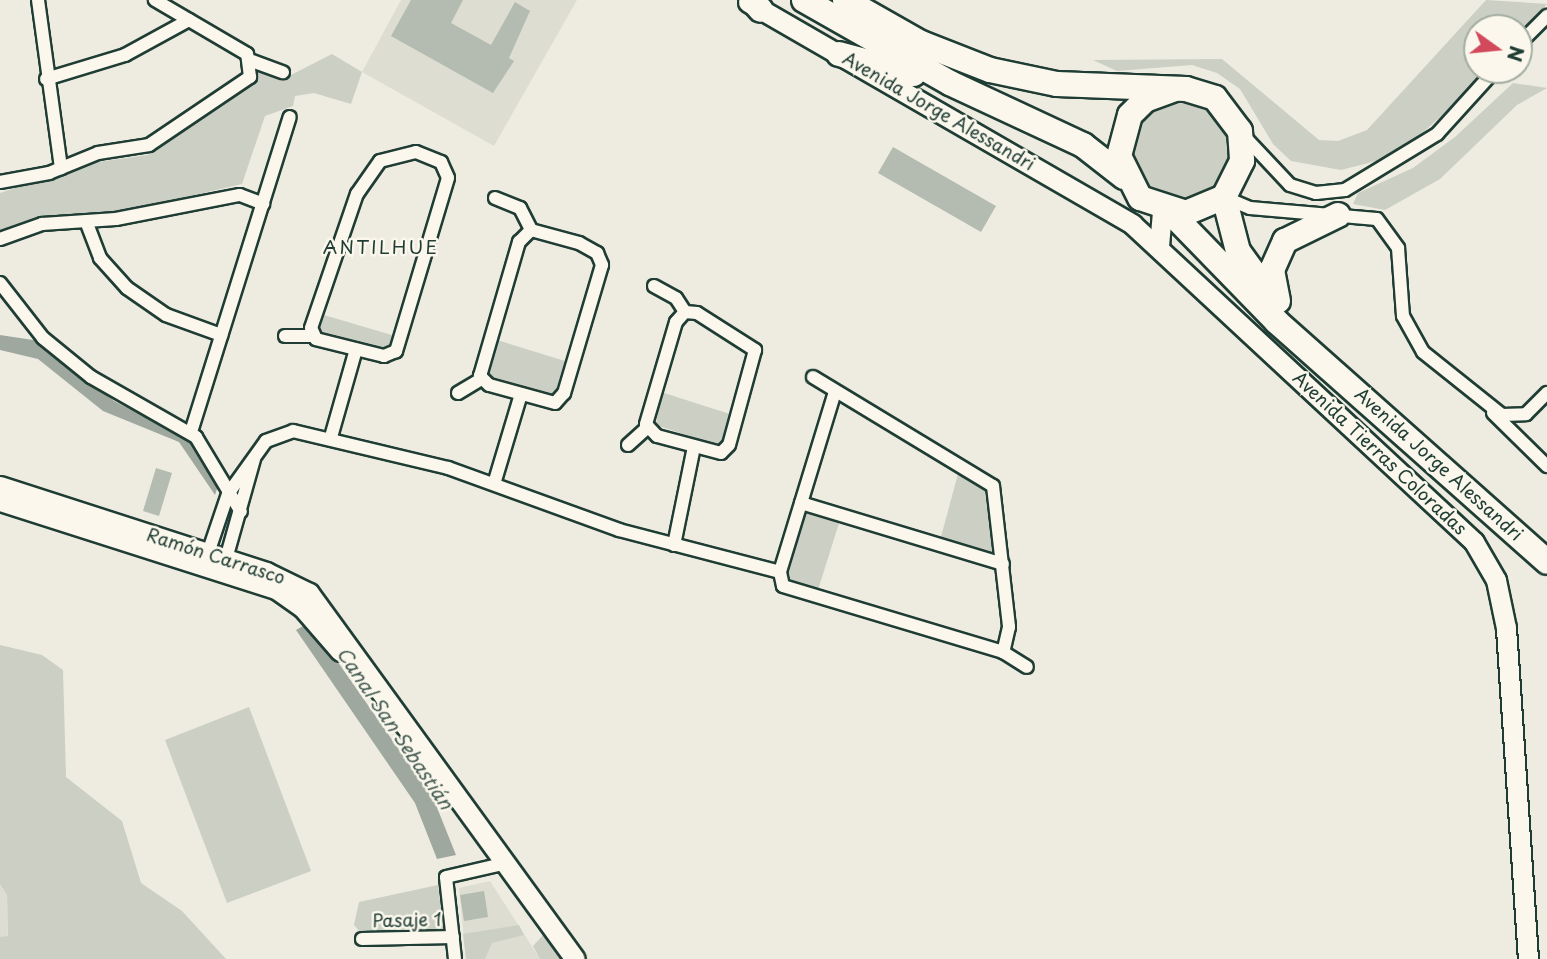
<!DOCTYPE html>
<html>
<head>
<meta charset="utf-8">
<style>
	body { margin:0 }
	#map { position:relative; width:1547px; height:959px; overflow:hidden; background:#eeece1; font-family:"Playpen Sans",sans-serif }
	div>[style] { position:absolute }
	[style*='--x'] { left:calc(var(--x)*1px); top:calc(var(--y)*1px); width:calc(var(--w)*1px); rotate:calc(var(--a)*1deg) }
	.built>* { inset:0; background:#ddddd2 }
	.green>* { inset:0; background:#cbcfc4 }
	.round { border-radius:50% }
	.water>* { inset:0; background:#9fa89f }
	.building>* { inset:0; background:#b4bbb0 }
	.roads { filter:drop-shadow(2px 0 #1f3d34) drop-shadow(-2px 0 #1f3d34) drop-shadow(0 2px #1f3d34) drop-shadow(0 -2px #1f3d34) }
	.street>* { height:12px; margin:-6px; padding:0 6px; transform-origin:6px; border-radius:6px; background:#fbf7ec }
	.secondary>* { height:19px; margin:-9.5px; padding:0 9.5px; transform-origin:9.5px; border-radius:9.5px; background:#fbf7ec }
	.highway>* { height:24px; margin:-12px; padding:0 12px; transform-origin:12px; border-radius:12px; background:#fbf7ec }
	span { translate:-50% -50%; white-space:nowrap; text-align:center; line-height:1.15; -webkit-text-stroke:5px #fbf7ec; paint-order:stroke }
	.street-label { font-size:18px; color:#1f3d34 }
	.neighbourhood-label { font-size:19px; color:#1f3d34; letter-spacing:2px }
	.water-label { font-size:19px; color:#455d54; font-style:italic }
	.north { position:absolute; left:1463px; top:14px; width:70px; height:70px; box-sizing:border-box; background:#fbf7ec; border:2px solid #a3ada2; border-radius:50%; rotate:105deg; font-size:19px; font-weight:700; line-height:28px; text-align:center; color:#1f3d34 }
	.north::after { content:''; display:block; margin:auto; width:24px; height:32px; background:#d1495b; clip-path:polygon(50% 0,100% 100%,50% 72%,0 100%) }
</style>
</head>
<body>
<div id="map">
	<div class="built">
		<div style="clip-path:polygon(401px 0,577px 0,494px 146px,362px 72px)"></div>
		<div style="clip-path:polygon(490px 881px,540px 959px,466px 959px,459px 888px)"></div>
		<div style="clip-path:polygon(0 884px,7px 895px,8px 950px,0 959px)"></div>
	</div>
	<div class="green">
		<div style="clip-path:polygon(1486px 0,1547px 4px,1519px 34px,1519px 28px,1477px 28px,1477px 70px,1488px 70px,1474px 87px,1412px 142px,1380px 160px,1341px 170px,1291px 161px,1273px 144px,1240px 89px,1217px 73px,1192px 65px,1117px 71px,1093px 60px,1222px 59px,1319px 140px,1338px 141px,1367px 130px)"></div>
		<div style="clip-path:polygon(332px 54px,362px 72px,351px 104px,314px 93px,295px 96px,293px 106px,265px 116px,242px 184px,130px 210px,46px 217px,0 236px,0 193px,90px 163px,148px 155px,227px 103px,261px 66px,287px 77px)"></div>
		<div style="clip-path:polygon(1513px 83px,1547px 88px,1517px 105px,1440px 179px,1385px 210px,1353px 204px,1358px 193px,1413px 168px,1455px 137px)"></div>
		<div class="round" style="left:1130px;top:102px;width:98px;height:98px"></div>
		<div style="clip-path:polygon(324px 315px,395px 336px,390px 352px,319px 331px)"></div>
		<div style="clip-path:polygon(497px 340px,565px 361px,554px 396px,486px 375px)"></div>
		<div style="clip-path:polygon(661px 392px,733px 415px,725px 441px,716px 445px,656px 425px)"></div>
		<div style="clip-path:polygon(959px 470px,989px 487px,995px 555px,941px 537px)"></div>
		<div style="clip-path:polygon(813px 511px,840px 520px,817px 593px,784px 583px,805px 513px)"></div>
		<div style="clip-path:polygon(0 645px,42px 655px,63px 670px,66px 777px,122px 821px,141px 883px,182px 911px,226px 959px,0 959px,0 937px,8px 936px,7px 895px,0 884px)"></div>
		<div style="clip-path:polygon(249px 707px,311px 871px,227px 903px,165px 740px)"></div>
		<div style="clip-path:polygon(438px 885px,444px 931px,361px 933px,354px 925px,359px 902px)"></div>
		<div style="clip-path:polygon(519px 925px,524px 935px,492px 943px,485px 959px,466px 959px,463px 934px)"></div>
		<div style="clip-path:polygon(544px 934px,561px 959px,540px 959px,533px 946px)"></div>
	</div>
	<div class="water">
		<div style="clip-path:polygon(0 335px,40px 341px,114px 401px,195px 443px,220px 480px,215px 495px,179px 442px,103px 411px,38px 359px,0 350px)"></div>
		<div style="clip-path:polygon(310px 622px,434px 800px,456px 855px,437px 859px,415px 803px,296px 630px)"></div>
	</div>
	<div class="building">
		<div style="clip-path:polygon(411px 0,463px 0,451px 23px,491px 45px,515px 2px,530px 11px,509px 58px,514px 61px,493px 93px,391px 36px)"></div>
		<div style="clip-path:polygon(893px 147px,996px 206px,981px 232px,878px 173px)"></div>
		<div style="clip-path:polygon(156px 468px,172px 473px,159px 516px,143px 511px)"></div>
		<div style="clip-path:polygon(484px 891px,488px 917px,464px 921px,460px 895px)"></div>
	</div>
	<div class="roads">
		<div class="street">
			<div style="--x:38;--y:0;--w:170;--a:82.2"></div>
			<div style="--x:1519;--y:44;--w:40;--a:-45"></div>
			<div style="--x:252;--y:61;--w:33;--a:20"></div>
			<div style="--x:46;--y:79;--w:83;--a:-16.9"></div>
			<div style="--x:125;--y:55;--w:73;--a:-28.7"></div>
			<div style="--x:1244;--y:136;--w:67;--a:46.8"></div>
			<div style="--x:1290;--y:185;--w:27;--a:17"></div>
			<div style="--x:1316;--y:193;--w:29;--a:-6"></div>
			<div style="--x:1345;--y:190;--w:108;--a:-31.3"></div>
			<div style="--x:1437;--y:134;--w:86;--a:-47.8"></div>
			<div style="--x:416;--y:152;--w:27;--a:22"></div>
			<div style="--x:441;--y:162;--w:17;--a:66"></div>
			<div style="--x:448;--y:178;--w:181;--a:106.7"></div>
			<div style="--x:396;--y:351;--w:13;--a:157"></div>
			<div style="--x:384;--y:356;--w:70;--a:-166"></div>
			<div style="--x:316;--y:339;--w:12;--a:-114"></div>
			<div style="--x:311;--y:328;--w:142;--a:-71.1"></div>
			<div style="--x:357;--y:194;--w:40;--a:-55.1"></div>
			<div style="--x:380;--y:161;--w:37;--a:-14"></div>
			<div style="--x:0;--y:182;--w:50;--a:-10.4"></div>
			<div style="--x:49;--y:173;--w:53;--a:-22.2"></div>
			<div style="--x:98;--y:153;--w:52;--a:-8.9"></div>
			<div style="--x:149;--y:145;--w:122;--a:-34"></div>
			<div style="--x:250;--y:77;--w:23;--a:-97"></div>
			<div style="--x:247;--y:54;--w:107;--a:-149.6"></div>
			<div style="--x:1224;--y:197;--w:28;--a:23"></div>
			<div style="--x:1250;--y:208;--w:127;--a:5"></div>
			<div style="--x:1377;--y:219;--w:36;--a:54"></div>
			<div style="--x:1398;--y:248;--w:68;--a:85.8"></div>
			<div style="--x:1403;--y:316;--w:41;--a:60.9"></div>
			<div style="--x:1423;--y:352;--w:101;--a:38.6"></div>
			<div style="--x:1502;--y:415;--w:24;--a:-2"></div>
			<div style="--x:1526;--y:414;--w:30;--a:-45"></div>
			<div style="--x:495;--y:198;--w:27;--a:22"></div>
			<div style="--x:520;--y:208;--w:25;--a:63"></div>
			<div style="--x:86;--y:221;--w:40;--a:69"></div>
			<div style="--x:100;--y:258;--w:40;--a:48"></div>
			<div style="--x:127;--y:288;--w:47;--a:34.7"></div>
			<div style="--x:166;--y:315;--w:59;--a:20"></div>
			<div style="--x:531;--y:230;--w:50;--a:15.2"></div>
			<div style="--x:579;--y:243;--w:21;--a:29"></div>
			<div style="--x:597;--y:253;--w:13;--a:67"></div>
			<div style="--x:602;--y:265;--w:134;--a:106.5"></div>
			<div style="--x:564;--y:393;--w:13;--a:132"></div>
			<div style="--x:555;--y:403;--w:68;--a:-164.7"></div>
			<div style="--x:489;--y:385;--w:13;--a:-135"></div>
			<div style="--x:480;--y:376;--w:140;--a:-73.8"></div>
			<div style="--x:519;--y:242;--w:17;--a:-45"></div>
			<div style="--x:0;--y:239;--w:45;--a:-19.7"></div>
			<div style="--x:42;--y:224;--w:74;--a:-3.9"></div>
			<div style="--x:116;--y:219;--w:126;--a:-11"></div>
			<div style="--x:240;--y:195;--w:25;--a:21"></div>
			<div style="--x:0;--y:283;--w:70;--a:52"></div>
			<div style="--x:43;--y:338;--w:62;--a:39.1"></div>
			<div style="--x:91;--y:377;--w:121;--a:29.7"></div>
			<div style="--x:196;--y:437;--w:87;--a:59"></div>
			<div style="--x:654;--y:286;--w:25;--a:29"></div>
			<div style="--x:676;--y:298;--w:17;--a:57"></div>
			<div style="--x:685;--y:312;--w:12;--a:5"></div>
			<div style="--x:697;--y:313;--w:69;--a:32.5"></div>
			<div style="--x:755;--y:350;--w:98;--a:105.3"></div>
			<div style="--x:729;--y:445;--w:11;--a:135"></div>
			<div style="--x:721;--y:453;--w:66;--a:-165.1"></div>
			<div style="--x:657;--y:436;--w:16;--a:-133"></div>
			<div style="--x:646;--y:424;--w:106;--a:-73.6"></div>
			<div style="--x:676;--y:322;--w:13;--a:-48"></div>
			<div style="--x:285;--y:336;--w:27;--a:0"></div>
			<div style="--x:813;--y:377;--w:210;--a:31.2"></div>
			<div style="--x:993;--y:486;--w:142;--a:83.5"></div>
			<div style="--x:1009;--y:627;--w:26;--a:103"></div>
			<div style="--x:458;--y:393;--w:27;--a:-31"></div>
			<div style="--x:834;--y:395;--w:185;--a:107"></div>
			<div style="--x:780;--y:572;--w:14;--a:78"></div>
			<div style="--x:783;--y:586;--w:230;--a:16.7"></div>
			<div style="--x:1003;--y:652;--w:28;--a:32"></div>
			<div style="--x:1493;--y:413;--w:76;--a:44.5"></div>
			<div style="--x:191;--y:432;--w:330;--a:-72.6"></div>
			<div style="--x:331;--y:437;--w:91;--a:-74.1"></div>
			<div style="--x:628;--y:445;--w:25;--a:-42"></div>
			<div style="--x:494;--y:484;--w:94;--a:-73.3"></div>
			<div style="--x:801;--y:503;--w:211;--a:16.8"></div>
			<div style="--x:674;--y:545;--w:100;--a:-78.5"></div>
			<div style="--x:206;--y:559;--w:69;--a:-71.3"></div>
			<div style="--x:228;--y:494;--w:65;--a:-54.4"></div>
			<div style="--x:266;--y:441;--w:29;--a:-20"></div>
			<div style="--x:293;--y:431;--w:159;--a:13.4"></div>
			<div style="--x:448;--y:468;--w:182;--a:19.9"></div>
			<div style="--x:619;--y:530;--w:166;--a:14.6"></div>
			<div style="--x:224;--y:566;--w:111;--a:-74.3"></div>
			<div style="--x:362;--y:939;--w:91;--a:-1.3"></div>
			<div style="--x:455;--y:959;--w:82;--a:-96.3"></div>
			<div style="--x:446;--y:877;--w:63;--a:-12.9"></div>
		</div>
		<div class="secondary">
			<div style="--x:748;--y:2;--w:444;--a:30"></div>
			<div style="--x:1132;--y:224;--w:467;--a:42.9"></div>
			<div style="--x:1474;--y:542;--w:44;--a:59.9"></div>
			<div style="--x:1496;--y:580;--w:49;--a:78.2"></div>
			<div style="--x:1506;--y:628;--w:332;--a:86.2"></div>
			<div style="--x:1159;--y:246;--w:35;--a:-85"></div>
			<div style="--x:0;--y:486;--w:280;--a:17.9"></div>
			<div style="--x:266;--y:572;--w:48;--a:26"></div>
			<div style="--x:309;--y:593;--w:452;--a:54"></div>
			<div style="--x:0;--y:501;--w:290;--a:17.7"></div>
			<div style="--x:276;--y:589;--w:32;--a:35"></div>
			<div style="--x:302;--y:607;--w:58;--a:49.2"></div>
		</div>
		<div class="highway">
			<div style="--x:752;--y:0;--w:13;--a:48"></div>
			<div style="--x:804;--y:0;--w:168;--a:29.6"></div>
			<div style="--x:950;--y:83;--w:147;--a:25"></div>
			<div style="--x:1083;--y:145;--w:52;--a:38"></div>
			<div style="--x:845;--y:0;--w:87;--a:29.5"></div>
			<div style="--x:921;--y:43;--w:74;--a:21.4"></div>
			<div style="--x:990;--y:70;--w:68;--a:11.8"></div>
			<div style="--x:1057;--y:84;--w:129;--a:2.2"></div>
			<div style="--x:1186;--y:89;--w:30;--a:17"></div>
			<div style="--x:1215;--y:98;--w:41;--a:52.9"></div>
			<div style="--x:1240;--y:131;--w:30;--a:86"></div>
			<div style="--x:1242;--y:161;--w:40;--a:116.6"></div>
			<div style="--x:1224;--y:197;--w:41;--a:157.2"></div>
			<div style="--x:1186;--y:213;--w:48;--a:-161.9"></div>
			<div style="--x:1140;--y:198;--w:47;--a:-116.6"></div>
			<div style="--x:1119;--y:156;--w:42;--a:-75"></div>
			<div style="--x:1130;--y:115;--w:21;--a:-45"></div>
			<div style="--x:1145;--y:100;--w:32;--a:-20"></div>
			<div style="--x:839;--y:54;--w:77;--a:15.1"></div>
			<div style="--x:1224;--y:197;--w:56;--a:75.5"></div>
			<div style="--x:1238;--y:251;--w:37;--a:54"></div>
			<div style="--x:1171;--y:213;--w:152;--a:45.8"></div>
			<div style="--x:1277;--y:322;--w:361;--a:41.6"></div>
			<div style="--x:1278;--y:301;--w:32;--a:-101"></div>
			<div style="--x:1272;--y:270;--w:32;--a:-66"></div>
			<div style="--x:1285;--y:241;--w:59;--a:-26.1"></div>
		</div>
	</div>
	<div class="street-label">
		<span style="left:939px;top:111px;rotate:30deg">Avenida Jorge Alessandri</span>
		<span style="left:1380px;top:453px;rotate:43deg">Avenida Tierras Coloradas</span>
		<span style="left:1439px;top:464px;rotate:42deg">Avenida Jorge Alessandri</span>
		<span style="left:216px;top:556px;rotate:18deg">Ramón Carrasco</span>
		<span style="left:407px;top:920px;rotate:-1deg">Pasaje 1</span>
	</div>
	<div class="neighbourhood-label">
		<span style="left:381px;top:247px">ANTILHUE</span>
	</div>
	<div class="water-label">
		<span style="left:395px;top:728px;rotate:56deg">Canal San Sebastián</span>
	</div>
	<div class="north">N</div>
</div>
</body>
</html>
